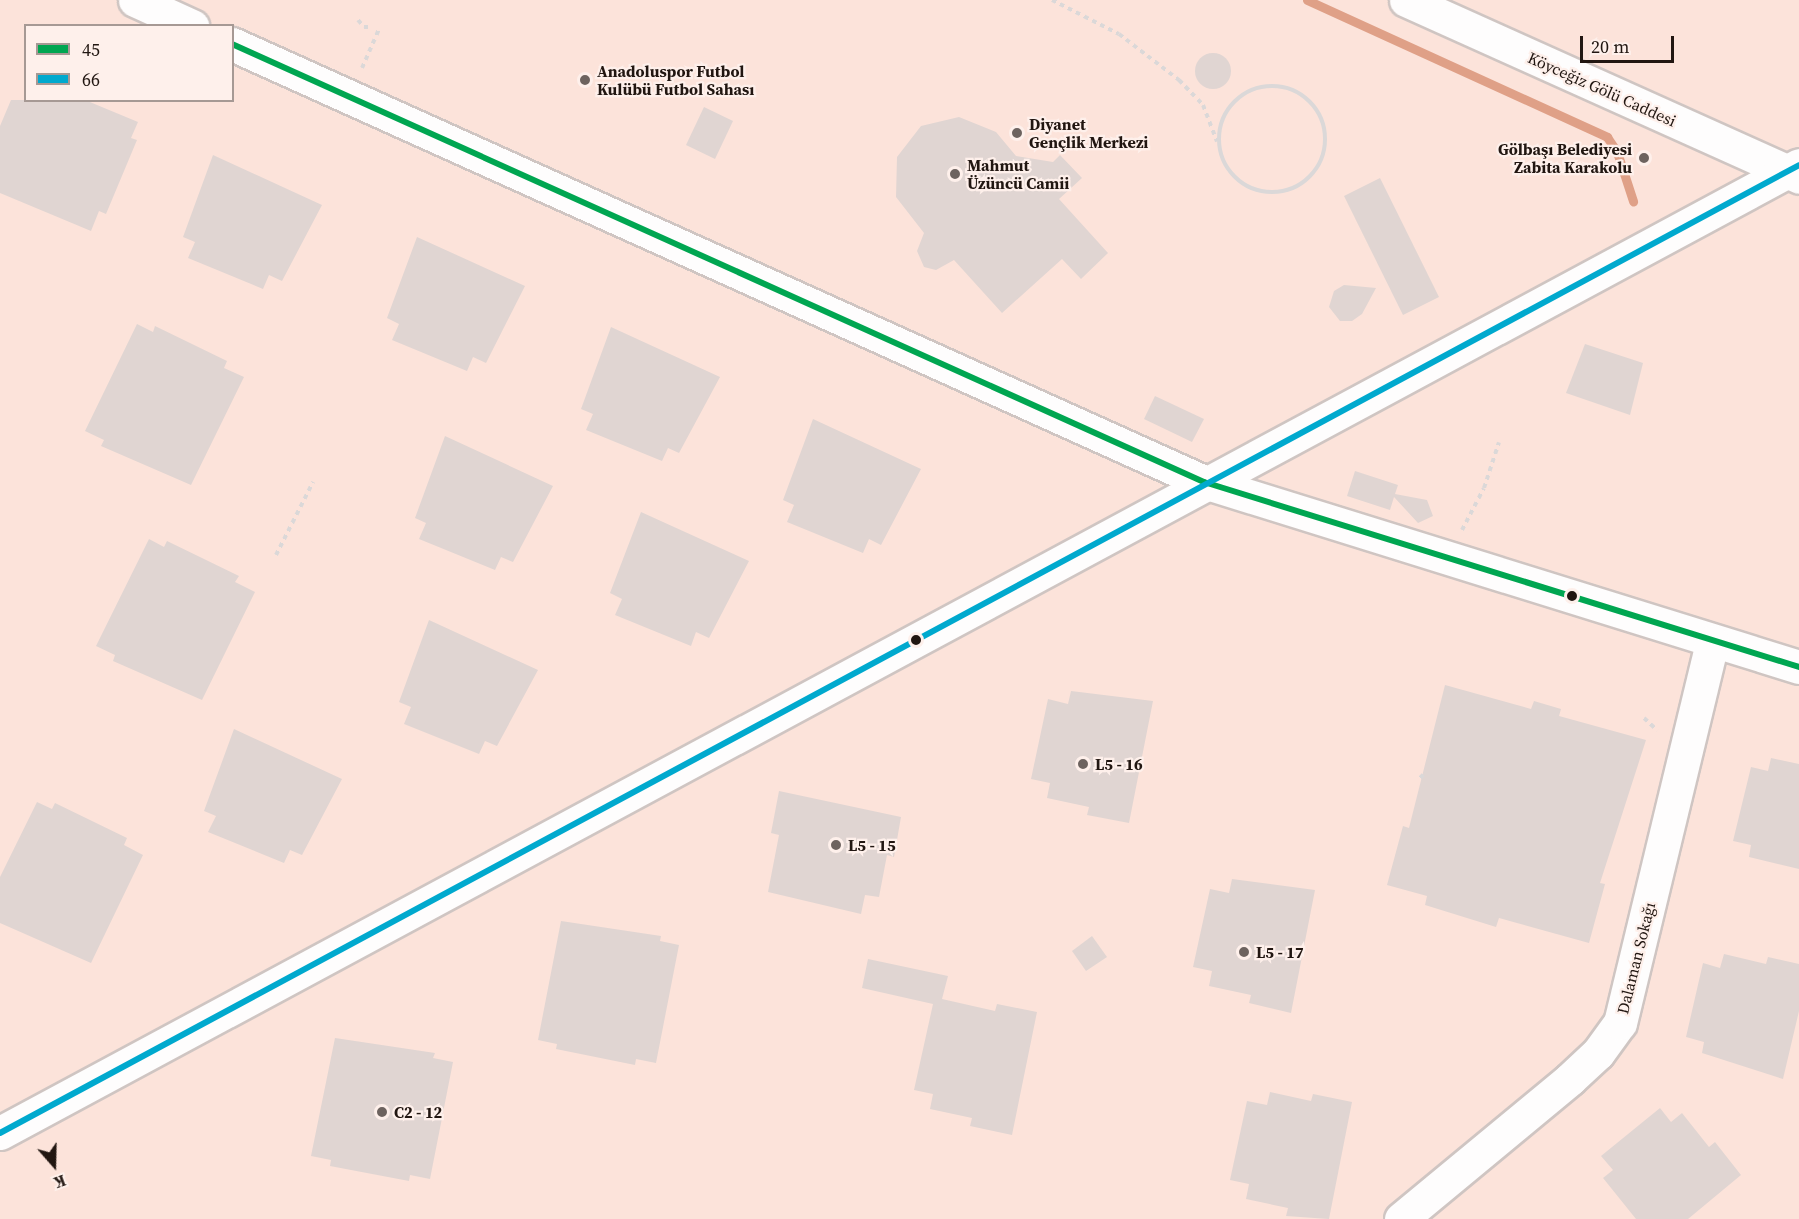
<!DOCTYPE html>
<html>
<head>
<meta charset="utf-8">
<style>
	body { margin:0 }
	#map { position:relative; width:1799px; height:1219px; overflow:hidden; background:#faf2ef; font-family:"Source Serif 4",serif }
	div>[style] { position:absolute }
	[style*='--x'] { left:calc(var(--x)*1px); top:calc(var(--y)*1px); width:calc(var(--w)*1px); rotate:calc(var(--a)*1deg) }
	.green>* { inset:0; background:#fce3da }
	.stream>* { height:9px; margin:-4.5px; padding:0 4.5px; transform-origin:4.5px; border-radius:4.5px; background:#dfa087 }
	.building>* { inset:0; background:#e0d5d2 }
	.round { border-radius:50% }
	.path>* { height:4px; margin-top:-2px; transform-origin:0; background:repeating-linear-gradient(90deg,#dbd8d8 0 4.5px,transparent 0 9px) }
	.path>.ring { margin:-2px; padding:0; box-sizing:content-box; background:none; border:4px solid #dbd8d8; border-radius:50% }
	.roads { filter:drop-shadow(2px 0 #cfc5c2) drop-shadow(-2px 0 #cfc5c2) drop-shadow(0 2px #cfc5c2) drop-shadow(0 -2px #cfc5c2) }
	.minor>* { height:33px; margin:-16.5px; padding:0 16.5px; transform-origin:16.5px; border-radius:16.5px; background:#fefdfd }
	.bus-1>* { height:6px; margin:-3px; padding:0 3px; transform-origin:3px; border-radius:3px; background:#00a651 }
	.bus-2>* { height:6px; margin:-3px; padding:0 3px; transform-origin:3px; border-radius:3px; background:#00a9ce }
	.dots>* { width:16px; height:16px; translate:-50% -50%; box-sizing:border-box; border:3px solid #fef0eb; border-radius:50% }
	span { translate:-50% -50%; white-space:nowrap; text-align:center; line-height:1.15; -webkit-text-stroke:4.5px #fef0eb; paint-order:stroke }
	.poi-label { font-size:16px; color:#211611; font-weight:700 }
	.left { translate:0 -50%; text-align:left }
	.right { translate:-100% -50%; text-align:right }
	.street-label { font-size:16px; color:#211611 }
	.legend { position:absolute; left:24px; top:24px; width:210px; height:78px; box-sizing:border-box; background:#fef0eb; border:2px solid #a69994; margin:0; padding:8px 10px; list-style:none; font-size:18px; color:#211611 }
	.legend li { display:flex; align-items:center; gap:12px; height:30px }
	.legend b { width:30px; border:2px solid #a69994 }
	.north { position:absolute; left:24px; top:1135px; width:60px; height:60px; -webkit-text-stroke:4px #fef0eb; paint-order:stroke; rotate:160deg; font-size:16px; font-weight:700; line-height:24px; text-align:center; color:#211611 }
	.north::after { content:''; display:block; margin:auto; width:21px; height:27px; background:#211611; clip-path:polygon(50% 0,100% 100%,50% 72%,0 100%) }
	.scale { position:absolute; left:1580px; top:36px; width:94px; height:27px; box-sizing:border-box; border:3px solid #211611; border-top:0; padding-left:8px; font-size:18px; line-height:21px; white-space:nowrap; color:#211611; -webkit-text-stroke:4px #fef0eb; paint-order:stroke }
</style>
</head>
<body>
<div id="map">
	<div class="green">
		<div style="clip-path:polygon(evenodd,0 0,1799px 0,1799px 1219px,0 1219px,0 0,26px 26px,232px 26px,232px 100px,26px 100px,26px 26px)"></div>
	</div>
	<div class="stream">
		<div style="--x:1307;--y:0;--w:330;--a:24.5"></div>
		<div style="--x:1607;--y:137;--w:18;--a:56"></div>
		<div style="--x:1617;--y:152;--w:52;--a:71.9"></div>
	</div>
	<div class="building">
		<div class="round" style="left:1195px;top:53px;width:36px;height:36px"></div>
		<div style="clip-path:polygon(11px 100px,85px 100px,138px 122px,131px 138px,137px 140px,106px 214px,99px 211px,91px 231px,0 193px,0 126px)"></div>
		<div style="clip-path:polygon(704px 107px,733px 121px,715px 159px,686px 145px)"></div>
		<div style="clip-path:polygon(959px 117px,996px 132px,1016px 156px,1053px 162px,1060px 155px,1082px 178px,1059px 199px,1108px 253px,1081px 279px,1062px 259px,1002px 313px,954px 260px,936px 270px,924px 267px,917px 251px,924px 233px,896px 197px,897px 157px,921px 126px)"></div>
		<div style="clip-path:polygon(213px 155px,322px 205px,282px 281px,269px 275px,263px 289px,188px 258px,195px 242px,183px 237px)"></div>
		<div style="clip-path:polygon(1380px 178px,1439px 297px,1403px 315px,1344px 196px)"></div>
		<div style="clip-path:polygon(417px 237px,525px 286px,486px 363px,473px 357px,467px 371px,392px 340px,399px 324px,387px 318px)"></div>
		<div style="clip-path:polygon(1344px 285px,1376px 288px,1362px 314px,1352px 321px,1340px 321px,1329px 307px,1334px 291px)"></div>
		<div style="clip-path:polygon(137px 324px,153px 332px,155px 326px,227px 361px,224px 368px,244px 377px,191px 485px,101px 446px,104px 440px,85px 431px)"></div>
		<div style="clip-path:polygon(611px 327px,720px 377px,679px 453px,668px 448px,662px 461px,586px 430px,593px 414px,581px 409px)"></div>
		<div style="clip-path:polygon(1585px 344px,1643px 363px,1630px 415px,1566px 393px)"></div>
		<div style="clip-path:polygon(1155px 396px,1204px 419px,1192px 442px,1144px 419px)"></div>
		<div style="clip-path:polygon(813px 419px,921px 469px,881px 545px,869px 539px,863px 553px,787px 522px,794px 505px,783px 500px)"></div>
		<div style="clip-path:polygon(445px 436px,553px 486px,513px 562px,501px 557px,495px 570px,419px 539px,426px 523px,415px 518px)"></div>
		<div style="clip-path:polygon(1355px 471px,1398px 485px,1395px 494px,1427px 500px,1433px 516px,1418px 523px,1394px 497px,1390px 510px,1347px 496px)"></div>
		<div style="clip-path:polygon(641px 512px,749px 561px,709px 638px,696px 632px,691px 646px,615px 615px,622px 599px,610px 593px)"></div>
		<div style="clip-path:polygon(149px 539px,164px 547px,167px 541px,239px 576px,235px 582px,255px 592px,202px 700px,113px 661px,115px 655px,96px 646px)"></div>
		<div style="clip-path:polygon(429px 620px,538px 670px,497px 746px,485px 741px,479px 754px,404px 724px,411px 707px,399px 702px)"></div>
		<div style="clip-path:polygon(1445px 685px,1531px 709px,1534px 701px,1561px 709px,1559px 716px,1646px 740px,1600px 883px,1605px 884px,1589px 943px,1499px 918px,1496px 927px,1425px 905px,1427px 896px,1387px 885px,1403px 826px,1409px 828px)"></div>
		<div style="clip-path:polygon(1071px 691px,1153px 701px,1129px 823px,1087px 815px,1089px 807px,1047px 798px,1050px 783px,1031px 779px,1048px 699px,1068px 704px)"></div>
		<div style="clip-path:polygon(234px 729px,342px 779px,302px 855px,290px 850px,284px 863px,208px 832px,216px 816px,204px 811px)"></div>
		<div style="clip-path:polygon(1771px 758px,1799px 764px,1799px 869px,1749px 857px,1751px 845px,1733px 841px,1751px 767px,1768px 771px)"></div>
		<div style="clip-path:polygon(779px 791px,901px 817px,894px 857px,887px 855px,879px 897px,865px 895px,861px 914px,768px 892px,779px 835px,771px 833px)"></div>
		<div style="clip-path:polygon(37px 802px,52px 809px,55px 803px,127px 838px,124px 845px,143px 855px,91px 963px,0 923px,0 877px)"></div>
		<div style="clip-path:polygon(1232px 879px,1315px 890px,1291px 1013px,1249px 1003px,1251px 995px,1209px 986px,1212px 971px,1193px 967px,1210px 889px,1229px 893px)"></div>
		<div style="clip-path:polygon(561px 921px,661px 936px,660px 941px,679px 945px,656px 1063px,636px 1059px,635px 1065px,556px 1049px,557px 1044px,538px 1040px)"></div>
		<div style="clip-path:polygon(1092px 936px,1107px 957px,1086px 971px,1072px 951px)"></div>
		<div style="clip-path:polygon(1724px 954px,1766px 964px,1768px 957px,1799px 964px,1799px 1011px,1783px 1079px,1702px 1053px,1704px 1042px,1686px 1037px,1703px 963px,1720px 968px)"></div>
		<div style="clip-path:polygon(868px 959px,948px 976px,942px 999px,995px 1011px,997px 1004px,1037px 1012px,1012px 1135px,970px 1126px,972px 1118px,930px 1109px,933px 1094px,914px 1090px,933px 1004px,862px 988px)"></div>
		<div style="clip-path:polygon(335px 1038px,435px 1053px,433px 1058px,453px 1062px,430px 1179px,410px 1175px,409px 1181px,330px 1166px,331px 1160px,311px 1156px)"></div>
		<div style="clip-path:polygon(1270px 1092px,1311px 1101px,1313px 1094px,1352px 1102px,1329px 1219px,1286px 1216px,1288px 1208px,1246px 1199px,1249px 1184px,1230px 1180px,1247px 1101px,1267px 1105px)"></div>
		<div style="clip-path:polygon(1660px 1108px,1671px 1122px,1682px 1113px,1709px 1147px,1715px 1142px,1741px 1175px,1688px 1219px,1636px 1219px,1603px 1178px,1613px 1170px,1601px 1156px)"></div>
	</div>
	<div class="path">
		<div style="--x:1052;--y:0;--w:75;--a:26.9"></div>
		<div style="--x:1119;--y:34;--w:76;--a:37.5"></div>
		<div style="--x:1179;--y:80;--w:35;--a:46"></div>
		<div style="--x:1203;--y:105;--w:39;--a:69"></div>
		<div style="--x:358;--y:20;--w:9;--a:49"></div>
		<div style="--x:364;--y:27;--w:9;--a:0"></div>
		<div style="--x:362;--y:68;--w:43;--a:-66.4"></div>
		<div class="ring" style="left:1219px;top:86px;width:102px;height:102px"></div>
		<div style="--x:1462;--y:530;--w:47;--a:-62.4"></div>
		<div style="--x:1484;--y:488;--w:48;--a:-71.9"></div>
		<div style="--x:276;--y:555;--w:82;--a:-63.1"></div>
		<div style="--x:1644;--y:718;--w:18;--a:43"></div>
		<div style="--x:1420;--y:778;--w:6;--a:-45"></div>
	</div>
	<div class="roads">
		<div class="minor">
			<div style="--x:135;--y:0;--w:63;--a:24.5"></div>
			<div style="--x:1406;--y:0;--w:431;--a:24.2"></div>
			<div style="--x:232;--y:44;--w:1066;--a:24.26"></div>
			<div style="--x:1204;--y:482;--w:623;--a:17.27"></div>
			<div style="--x:0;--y:1133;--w:2043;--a:-28.28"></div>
			<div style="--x:1401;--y:1219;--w:219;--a:-39.6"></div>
			<div style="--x:1570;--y:1079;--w:38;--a:-43"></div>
			<div style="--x:1598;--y:1053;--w:37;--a:-54"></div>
			<div style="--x:1620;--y:1023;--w:392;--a:-76.4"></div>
		</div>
	</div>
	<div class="bus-1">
		<div style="--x:232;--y:44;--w:1066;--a:24.26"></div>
		<div style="--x:1204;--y:482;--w:623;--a:17.27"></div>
	</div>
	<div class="bus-2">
		<div style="--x:0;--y:1133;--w:2043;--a:-28.28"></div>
	</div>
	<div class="dots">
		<div style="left:585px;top:80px;background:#6d635f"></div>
		<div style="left:1017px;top:133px;background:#6d635f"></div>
		<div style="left:1644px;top:158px;background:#6d635f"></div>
		<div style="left:955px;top:174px;background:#6d635f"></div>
		<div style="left:1572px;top:596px;background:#211611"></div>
		<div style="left:916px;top:640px;background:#211611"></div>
		<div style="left:1083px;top:764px;background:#6d635f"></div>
		<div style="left:836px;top:845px;background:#6d635f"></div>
		<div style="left:1244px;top:952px;background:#6d635f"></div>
		<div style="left:382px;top:1112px;background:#6d635f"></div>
	</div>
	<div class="poi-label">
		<span class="left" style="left:597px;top:80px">Anadoluspor Futbol<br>Kulübü Futbol Sahası</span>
		<span class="left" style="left:1029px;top:133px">Diyanet<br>Gençlik Merkezi</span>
		<span class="right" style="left:1632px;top:158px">Gölbaşı Belediyesi<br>Zabita Karakolu</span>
		<span class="left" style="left:967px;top:174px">Mahmut<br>Üzüncü Camii</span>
		<span class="left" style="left:1095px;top:764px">L5 - 16</span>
		<span class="left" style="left:848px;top:845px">L5 - 15</span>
		<span class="left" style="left:1256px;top:952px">L5 - 17</span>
		<span class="left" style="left:394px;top:1112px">C2 - 12</span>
	</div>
	<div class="street-label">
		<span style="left:1602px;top:89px;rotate:24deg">Köyceğiz Gölü Caddesi</span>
		<span style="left:1636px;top:958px;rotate:-76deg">Dalaman Sokağı</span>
	</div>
	<ul class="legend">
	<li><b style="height:8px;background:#00a651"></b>45</li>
	<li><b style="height:8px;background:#00a9ce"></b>66</li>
	</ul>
	<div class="north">K</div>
	<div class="scale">20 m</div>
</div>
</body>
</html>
